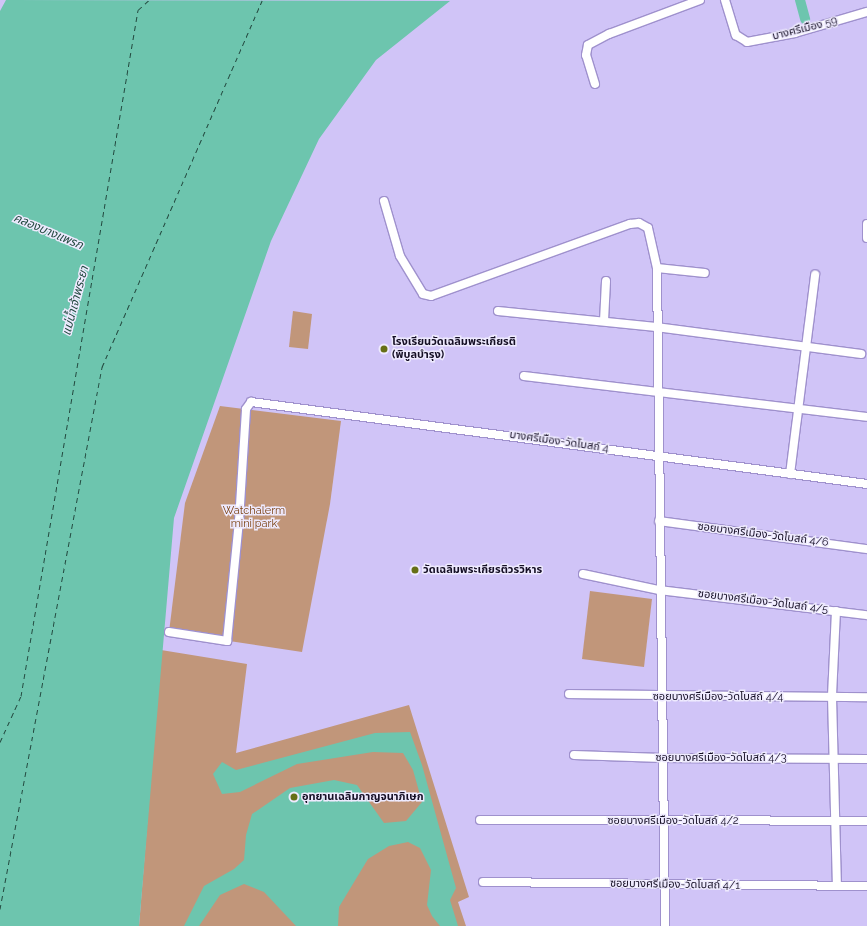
<!DOCTYPE html>
<html>
<head>
<meta charset="utf-8">
<style>
	body { margin:0 }
	#map { position:relative; width:867px; height:926px; overflow:hidden; background:#d0c4f7; font-family:Raleway,"Noto Sans Thai",sans-serif }
	div>[style] { position:absolute }
	[style*='--x'] { left:calc(var(--x)*1px); top:calc(var(--y)*1px); width:calc(var(--w)*1px); rotate:calc(var(--a)*1deg) }
	.green>* { inset:0; background:#c1967a }
	.water>* { inset:0; background:#6dc5ae }
	.canal>* { height:10px; margin:-5px; padding:0 5px; transform-origin:5px; border-radius:5px; background:#6dc5ae }
	.ferry>* { height:1px; margin-top:-0.5px; transform-origin:0; background:repeating-linear-gradient(90deg,#234a40 0 5px,transparent 0 9px) }
	.roads { filter:drop-shadow(1px 0 #9f91cd) drop-shadow(-1px 0 #9f91cd) drop-shadow(0 1px #9f91cd) drop-shadow(0 -1px #9f91cd) }
	.street>* { height:8px; margin:-4px; padding:0 4px; transform-origin:4px; border-radius:4px; background:#fff }
	.dots>* { width:11px; height:11px; translate:-50% -50%; box-sizing:border-box; border:2px solid #eeeafe; border-radius:50% }
	span { translate:-50% -50%; white-space:nowrap; text-align:center; line-height:1.15; -webkit-text-stroke:3px #eeeafe; paint-order:stroke }
	.street-label { font-size:11px; color:#150f25 }
	.poi-label { font-size:11px; color:#150f25; font-weight:700 }
	.left { translate:0 -50%; text-align:left }
	.park-label { font-size:11px; color:#7b4213 }
	.water-label { font-size:12px; color:#234a40; font-style:italic }
</style>
</head>
<body>
<div id="map">
	<div class="green">
		<div style="clip-path:polygon(293px 311px,312px 314px,308px 349px,289px 347px)"></div>
		<div style="clip-path:polygon(220px 406px,341px 421px,330px 504px,302px 652px,169px 632px,185px 503px)"></div>
		<div style="clip-path:polygon(590px 591px,652px 599px,644px 667px,582px 659px)"></div>
		<div style="clip-path:polygon(161px 650px,247px 664px,236px 753px,409px 705px,469px 897px,458px 902px,466px 926px,139px 926px)"></div>
	</div>
	<div class="water">
		<div style="clip-path:polygon(6px 0,450px 1px,376px 60px,319px 139px,271px 241px,174px 518px,139px 926px,0 926px,0 11px)"></div>
		<div style="clip-path:polygon(410px 732px,422px 765px,456px 888px,450px 900px,458px 926px,440px 926px,432px 916px,427px 905px,431px 870px,420px 848px,408px 842px,389px 846px,368px 859px,339px 907px,338px 926px,296px 926px,264px 892px,244px 884px,220px 895px,199px 926px,184px 926px,204px 886px,234px 869px,244px 860px,246px 835px,252px 814px,290px 788px,334px 780px,357px 785px,384px 823px,406px 821px,422px 802px,413px 770px,403px 753px,373px 752px,297px 764px,240px 792px,222px 794px,213px 774px,222px 762px,236px 770px,375px 733px)"></div>
	</div>
	<div class="canal">
		<div style="--x:800;--y:0;--w:20;--a:75"></div>
	</div>
	<div class="ferry">
		<div style="--x:0;--y:742;--w:51;--a:-65.5"></div>
		<div style="--x:21;--y:696;--w:696;--a:-80.32"></div>
		<div style="--x:138;--y:10;--w:15;--a:-42"></div>
		<div style="--x:0;--y:909;--w:552;--a:-79.34"></div>
		<div style="--x:102;--y:367;--w:400;--a:-66.4"></div>
	</div>
	<div class="roads">
		<div class="street">
			<div style="--x:725;--y:0;--w:37;--a:73"></div>
			<div style="--x:736;--y:35;--w:13;--a:32"></div>
			<div style="--x:747;--y:42;--w:49;--a:-10.6"></div>
			<div style="--x:795;--y:33;--w:75;--a:-16.3"></div>
			<div style="--x:595;--y:84;--w:30;--a:-107"></div>
			<div style="--x:586;--y:55;--w:10;--a:-79"></div>
			<div style="--x:588;--y:45;--w:24;--a:-28"></div>
			<div style="--x:609;--y:34;--w:97;--a:-20.5"></div>
			<div style="--x:384;--y:201;--w:57;--a:73.8"></div>
			<div style="--x:400;--y:256;--w:44;--a:58.8"></div>
			<div style="--x:423;--y:294;--w:8;--a:14"></div>
			<div style="--x:431;--y:296;--w:212;--a:-19.9"></div>
			<div style="--x:630;--y:224;--w:9;--a:-6"></div>
			<div style="--x:639;--y:223;--w:10;--a:29"></div>
			<div style="--x:648;--y:228;--w:41;--a:77.3"></div>
			<div style="--x:657;--y:268;--w:658;--a:89.3"></div>
			<div style="--x:867;--y:224;--w:14;--a:90"></div>
			<div style="--x:657;--y:268;--w:48;--a:5.9"></div>
			<div style="--x:498;--y:311;--w:159;--a:5.8"></div>
			<div style="--x:656;--y:327;--w:207;--a:7.5"></div>
			<div style="--x:604;--y:321;--w:40;--a:-87.1"></div>
			<div style="--x:524;--y:376;--w:345;--a:6.8"></div>
			<div style="--x:790;--y:474;--w:201;--a:-82.8"></div>
			<div style="--x:659;--y:521;--w:210;--a:7.7"></div>
			<div style="--x:583;--y:574;--w:78;--a:11.9"></div>
			<div style="--x:659;--y:590;--w:209;--a:6.9"></div>
			<div style="--x:836;--y:611;--w:86;--a:92.7"></div>
			<div style="--x:832;--y:697;--w:189;--a:88.5"></div>
			<div style="--x:169;--y:632;--w:59;--a:8.8"></div>
			<div style="--x:227;--y:641;--w:121;--a:-84.3"></div>
			<div style="--x:239;--y:521;--w:112;--a:-86.4"></div>
			<div style="--x:246;--y:409;--w:9;--a:-54"></div>
			<div style="--x:251;--y:402;--w:621;--a:7.58"></div>
			<div style="--x:569;--y:694;--w:298;--a:0.6"></div>
			<div style="--x:574;--y:755;--w:88;--a:2"></div>
			<div style="--x:662;--y:758;--w:205;--a:0.3"></div>
			<div style="--x:480;--y:820;--w:387;--a:0.1"></div>
			<div style="--x:483;--y:882;--w:384;--a:0.6"></div>
		</div>
	</div>
	<div class="dots">
		<div style="left:384px;top:349px;background:#666f16"></div>
		<div style="left:415px;top:570px;background:#666f16"></div>
		<div style="left:294px;top:797px;background:#666f16"></div>
	</div>
	<div class="street-label">
		<span style="left:805px;top:29px;rotate:-14deg">บางศรีเมือง 59</span>
		<span style="left:559px;top:442px;rotate:8deg">บางศรีเมือง-วัดโบสถ์ 4</span>
		<span style="left:763px;top:535px;rotate:7deg">ซอยบางศรีเมือง-วัดโบสถ์ 4/6</span>
		<span style="left:763px;top:602px;rotate:7deg">ซอยบางศรีเมือง-วัดโบสถ์ 4/5</span>
		<span style="left:718px;top:697px">ซอยบางศรีเมือง-วัดโบสถ์ 4/4</span>
		<span style="left:721px;top:758px">ซอยบางศรีเมือง-วัดโบสถ์ 4/3</span>
		<span style="left:673px;top:821px">ซอยบางศรีเมือง-วัดโบสถ์ 4/2</span>
		<span style="left:675px;top:885px;rotate:1deg">ซอยบางศรีเมือง-วัดโบสถ์ 4/1</span>
	</div>
	<div class="poi-label">
		<span class="left" style="left:392px;top:349px">โรงเรียนวัดเฉลิมพระเกียรติ<br>(พิบูลบำรุง)</span>
		<span class="left" style="left:423px;top:570px">วัดเฉลิมพระเกียรติวรวิหาร</span>
		<span class="left" style="left:302px;top:797px">อุทยานเฉลิมกาญจนาภิเษก</span>
	</div>
	<div class="park-label">
		<span style="left:254px;top:518px">Watchalerm<br>mini park</span>
	</div>
	<div class="water-label">
		<span style="left:48px;top:232px;rotate:23deg">คลองบางแพรก</span>
		<span style="left:76px;top:301px;rotate:-75deg">แม่น้ำเจ้าพระยา</span>
	</div>
</div>
</body>
</html>
